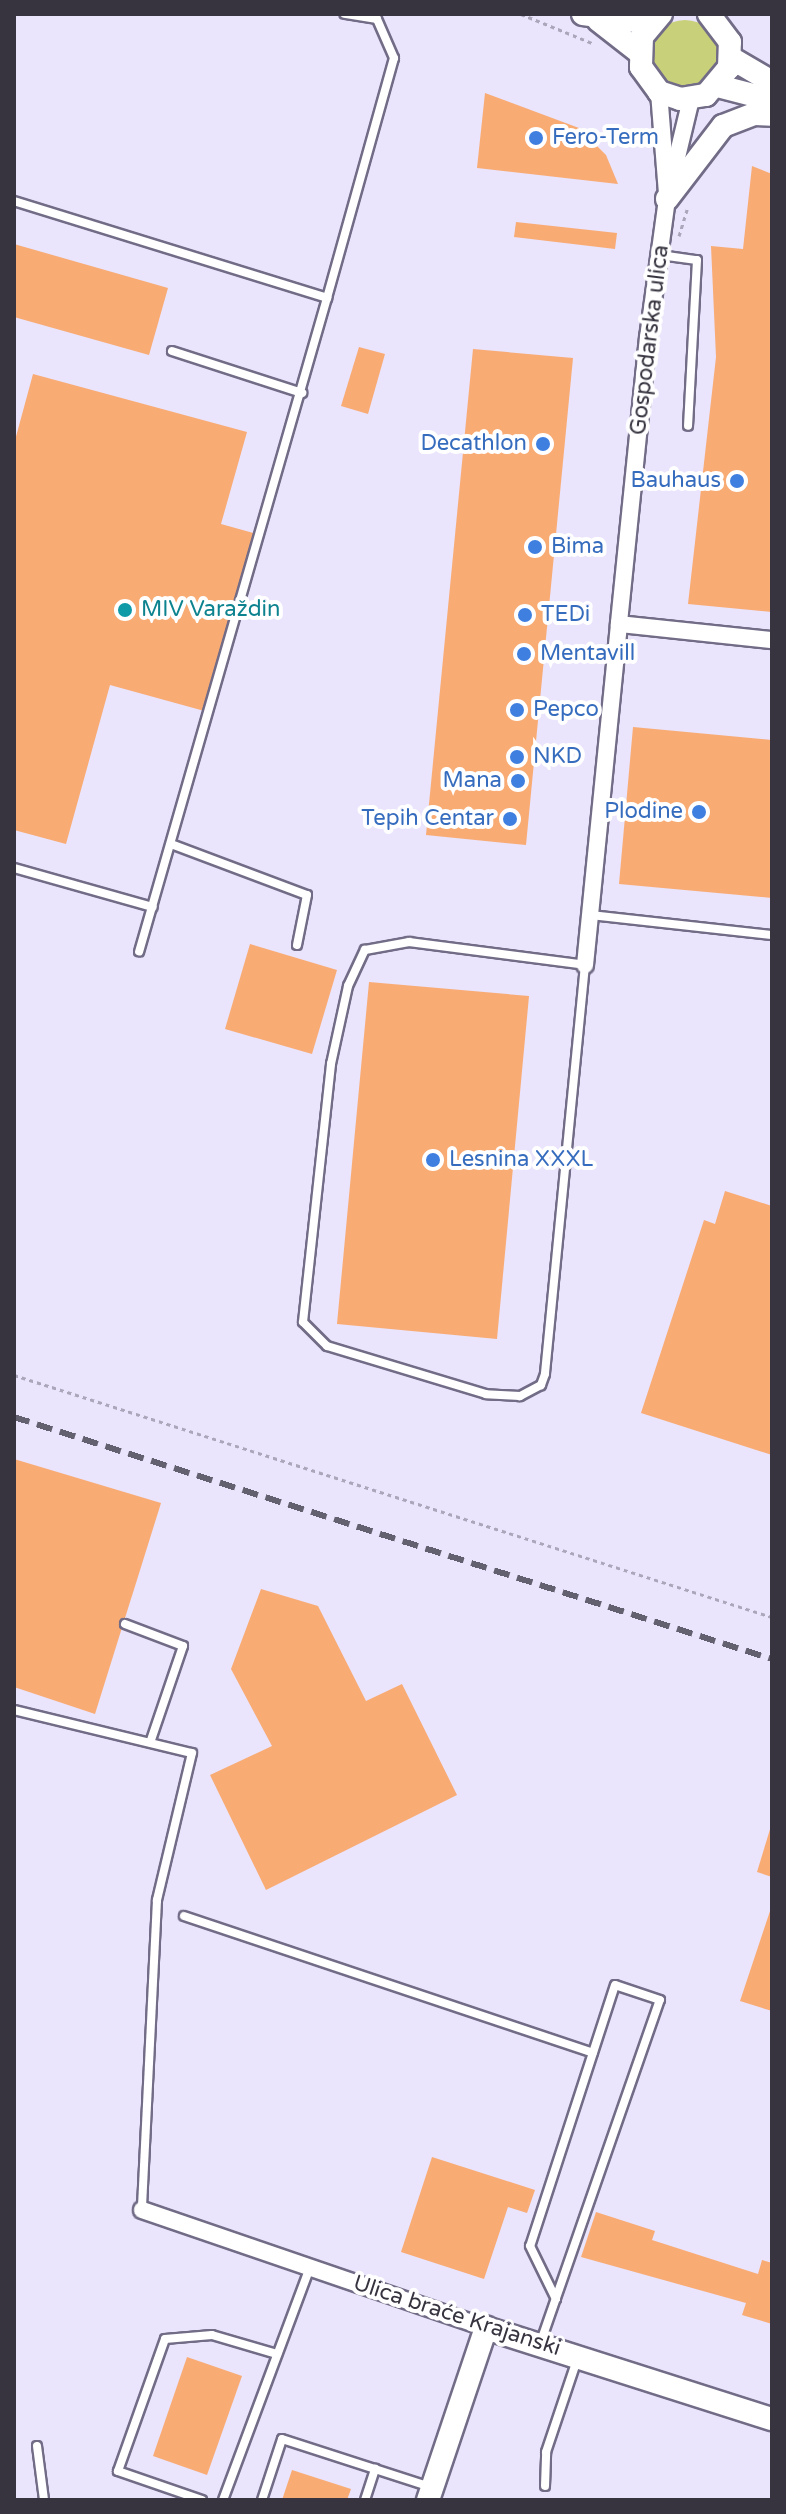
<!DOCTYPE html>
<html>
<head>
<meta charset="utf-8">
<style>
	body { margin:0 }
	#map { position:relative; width:786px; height:2514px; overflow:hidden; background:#eae4fc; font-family:"Varela Round",sans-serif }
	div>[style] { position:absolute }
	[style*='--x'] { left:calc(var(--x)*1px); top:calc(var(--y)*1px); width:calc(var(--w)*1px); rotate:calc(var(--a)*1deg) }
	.green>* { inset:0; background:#c8d07a }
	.round { border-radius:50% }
	.building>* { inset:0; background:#f9ab74 }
	.path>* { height:3px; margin-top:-1.5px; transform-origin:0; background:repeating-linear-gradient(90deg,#aba6b9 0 4px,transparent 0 8px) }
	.roads { filter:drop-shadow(2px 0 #726c87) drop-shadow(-2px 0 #726c87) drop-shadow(0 2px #726c87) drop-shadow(0 -2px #726c87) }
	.service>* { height:8px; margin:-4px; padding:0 4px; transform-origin:4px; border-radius:4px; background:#fff }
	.minor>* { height:16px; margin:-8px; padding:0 8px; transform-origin:8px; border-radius:8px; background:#fff }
	.secondary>* { height:22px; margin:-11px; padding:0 11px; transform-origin:11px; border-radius:11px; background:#fff }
	.rail>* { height:6px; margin-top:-3px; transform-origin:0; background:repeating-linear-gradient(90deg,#63606f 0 16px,transparent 0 24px) }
	.dots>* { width:22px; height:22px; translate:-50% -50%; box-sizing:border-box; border:4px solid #fff; border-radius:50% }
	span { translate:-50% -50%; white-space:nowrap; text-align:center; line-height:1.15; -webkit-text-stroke:8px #fff; paint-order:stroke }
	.shop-label { font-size:22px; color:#366cbe }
	.left { translate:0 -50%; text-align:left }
	.right { translate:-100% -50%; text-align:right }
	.street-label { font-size:22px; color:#373440 }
	.culture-label { font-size:22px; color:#0d838f }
	.frame { position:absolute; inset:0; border:16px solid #373440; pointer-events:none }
</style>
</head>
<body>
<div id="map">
	<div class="green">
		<div class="round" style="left:651px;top:20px;width:68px;height:68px"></div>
	</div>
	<div class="building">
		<div style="clip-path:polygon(485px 93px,579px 128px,606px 155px,618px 184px,477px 168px)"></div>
		<div style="clip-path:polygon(752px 166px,772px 174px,772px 612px,688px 604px,716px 357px,711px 246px,743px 249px)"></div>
		<div style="clip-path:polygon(516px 222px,617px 233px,615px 249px,514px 237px)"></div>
		<div style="clip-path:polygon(14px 244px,168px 288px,149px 355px,14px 317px)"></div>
		<div style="clip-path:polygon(359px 347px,385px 354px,368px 414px,341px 406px)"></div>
		<div style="clip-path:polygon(473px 349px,573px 358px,526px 845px,426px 835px)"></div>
		<div style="clip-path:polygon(33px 374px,247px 432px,221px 524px,257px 534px,208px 712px,110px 685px,66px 844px,14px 830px,14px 444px)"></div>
		<div style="clip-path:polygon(633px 727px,772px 740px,772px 898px,619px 884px)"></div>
		<div style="clip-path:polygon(250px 944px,337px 970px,312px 1054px,225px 1029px)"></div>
		<div style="clip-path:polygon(369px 982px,529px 996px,497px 1339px,337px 1324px)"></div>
		<div style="clip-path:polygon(725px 1191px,772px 1206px,772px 1455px,641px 1413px,704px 1220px,715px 1224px)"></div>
		<div style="clip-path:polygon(14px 1459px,161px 1503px,95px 1714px,14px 1687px)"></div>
		<div style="clip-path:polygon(261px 1589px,318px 1606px,366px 1701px,402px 1684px,457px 1795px,266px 1890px,210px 1775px,272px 1746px,231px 1669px)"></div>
		<div style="clip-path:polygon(771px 1826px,772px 1827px,772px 1877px,757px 1872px)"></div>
		<div style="clip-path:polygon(772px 1905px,772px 2011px,740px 2001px)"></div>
		<div style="clip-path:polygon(432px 2157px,535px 2190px,527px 2213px,508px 2207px,484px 2279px,401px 2252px)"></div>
		<div style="clip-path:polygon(596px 2212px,655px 2231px,652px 2240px,758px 2274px,762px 2260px,772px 2263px,772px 2324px,742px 2315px,746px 2303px,581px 2257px)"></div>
		<div style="clip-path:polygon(187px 2357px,242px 2376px,207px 2475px,153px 2456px)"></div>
		<div style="clip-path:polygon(292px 2470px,351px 2489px,347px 2500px,282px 2500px)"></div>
	</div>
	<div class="path">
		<div style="--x:521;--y:14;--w:77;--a:22.2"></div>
		<div style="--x:679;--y:236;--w:28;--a:-73"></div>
		<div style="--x:14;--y:1375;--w:796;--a:17.71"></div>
	</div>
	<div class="roads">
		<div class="service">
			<div style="--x:14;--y:201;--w:328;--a:17.2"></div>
			<div style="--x:327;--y:298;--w:680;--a:106.04"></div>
			<div style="--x:660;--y:255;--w:37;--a:8"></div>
			<div style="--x:697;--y:260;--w:166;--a:93.1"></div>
			<div style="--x:327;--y:298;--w:249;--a:-74.4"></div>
			<div style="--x:394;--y:58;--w:43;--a:-113.6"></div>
			<div style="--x:377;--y:19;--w:33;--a:-171"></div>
			<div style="--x:172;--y:351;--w:137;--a:17.9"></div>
			<div style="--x:171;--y:844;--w:145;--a:20.6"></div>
			<div style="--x:307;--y:895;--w:51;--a:101.3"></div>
			<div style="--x:14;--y:868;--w:144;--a:15.7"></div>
			<div style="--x:590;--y:915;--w:183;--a:6.3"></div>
			<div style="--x:409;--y:942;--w:177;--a:7.4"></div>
			<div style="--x:585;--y:965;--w:411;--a:95.6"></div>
			<div style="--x:545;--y:1374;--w:12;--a:110"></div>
			<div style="--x:541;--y:1385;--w:24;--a:152"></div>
			<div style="--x:520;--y:1396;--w:34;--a:-177"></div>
			<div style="--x:486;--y:1394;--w:166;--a:-163.2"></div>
			<div style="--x:327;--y:1346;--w:34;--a:-135"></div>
			<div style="--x:303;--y:1322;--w:260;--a:-83.8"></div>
			<div style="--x:331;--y:1064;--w:80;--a:-77.7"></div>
			<div style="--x:348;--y:986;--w:40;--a:-65"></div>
			<div style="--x:365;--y:950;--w:45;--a:-10.3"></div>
			<div style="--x:125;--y:1624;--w:62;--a:20.8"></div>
			<div style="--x:183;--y:1646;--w:102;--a:108.8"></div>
			<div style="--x:14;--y:1710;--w:183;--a:13.6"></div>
			<div style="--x:192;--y:1753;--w:151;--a:103.4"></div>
			<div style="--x:157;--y:1900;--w:310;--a:92.8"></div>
			<div style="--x:184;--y:1916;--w:431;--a:18.5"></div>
			<div style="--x:540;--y:2344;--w:364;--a:-70.8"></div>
			<div style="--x:660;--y:2000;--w:47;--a:-161.6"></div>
			<div style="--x:615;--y:1985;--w:274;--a:108"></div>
			<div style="--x:530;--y:2246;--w:59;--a:63.9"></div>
			<div style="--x:37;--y:2446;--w:54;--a:82.6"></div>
			<div style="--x:545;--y:2486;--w:34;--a:-88"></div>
			<div style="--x:546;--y:2452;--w:97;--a:-71.4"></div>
			<div style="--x:202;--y:2500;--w:89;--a:-161"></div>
			<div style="--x:118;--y:2471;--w:140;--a:-70.4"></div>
			<div style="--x:165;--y:2339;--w:47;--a:-4.9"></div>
			<div style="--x:212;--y:2335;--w:68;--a:16.3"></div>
			<div style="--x:223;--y:2500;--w:249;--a:-69.5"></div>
			<div style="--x:262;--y:2500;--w:64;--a:-71.8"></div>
			<div style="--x:282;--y:2439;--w:157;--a:17.9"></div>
			<div style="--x:365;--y:2500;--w:33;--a:-72"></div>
		</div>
		<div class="minor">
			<div style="--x:659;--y:92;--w:101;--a:85.5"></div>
			<div style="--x:691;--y:99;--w:103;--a:103.5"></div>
			<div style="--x:667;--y:199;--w:139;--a:97.8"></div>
			<div style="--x:648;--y:337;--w:288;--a:95.8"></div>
			<div style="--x:619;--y:624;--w:154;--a:6"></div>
			<div style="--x:585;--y:965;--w:343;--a:-84.3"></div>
			<div style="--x:142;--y:2210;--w:364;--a:18.9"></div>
		</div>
		<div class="secondary">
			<div style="--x:583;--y:14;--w:68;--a:7.7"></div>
			<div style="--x:661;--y:14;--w:30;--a:130"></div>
			<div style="--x:642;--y:37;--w:30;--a:92"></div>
			<div style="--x:641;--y:67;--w:31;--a:54"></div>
			<div style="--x:659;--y:92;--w:22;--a:18"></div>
			<div style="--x:680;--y:99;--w:26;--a:-9"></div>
			<div style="--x:706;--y:95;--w:35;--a:-50"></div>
			<div style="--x:729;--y:68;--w:26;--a:-88"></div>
			<div style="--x:730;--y:42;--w:35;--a:-127"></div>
			<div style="--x:598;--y:20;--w:52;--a:38"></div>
			<div style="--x:731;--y:58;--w:48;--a:30.3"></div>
			<div style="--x:718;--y:86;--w:56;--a:14.5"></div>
			<div style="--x:667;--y:199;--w:92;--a:-52.5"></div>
			<div style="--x:723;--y:126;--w:34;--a:-21"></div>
			<div style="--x:755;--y:114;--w:17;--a:3"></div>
			<div style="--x:428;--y:2500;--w:182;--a:-71.4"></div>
			<div style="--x:486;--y:2328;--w:300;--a:17.7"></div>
		</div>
	</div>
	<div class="rail">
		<div style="--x:14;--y:1417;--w:796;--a:17.71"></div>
	</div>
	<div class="dots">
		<div style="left:536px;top:138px;background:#3f7fe0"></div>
		<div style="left:543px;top:444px;background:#3f7fe0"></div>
		<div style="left:737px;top:481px;background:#3f7fe0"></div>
		<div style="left:535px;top:547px;background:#3f7fe0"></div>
		<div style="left:125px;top:610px;background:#0f9aa8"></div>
		<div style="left:525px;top:615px;background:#3f7fe0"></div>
		<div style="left:524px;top:654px;background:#3f7fe0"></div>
		<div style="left:517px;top:710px;background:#3f7fe0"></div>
		<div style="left:517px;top:757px;background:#3f7fe0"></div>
		<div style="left:518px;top:781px;background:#3f7fe0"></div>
		<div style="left:699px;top:812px;background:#3f7fe0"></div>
		<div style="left:510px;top:819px;background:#3f7fe0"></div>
		<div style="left:433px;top:1160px;background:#3f7fe0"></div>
	</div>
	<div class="shop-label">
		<span class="left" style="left:552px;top:138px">Fero-Term</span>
		<span class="right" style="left:527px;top:444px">Decathlon</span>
		<span class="right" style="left:721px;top:481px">Bauhaus</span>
		<span class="left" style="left:551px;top:547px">Bima</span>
		<span class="left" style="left:541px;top:615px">TEDi</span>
		<span class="left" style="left:540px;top:654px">Mentavill</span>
		<span class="left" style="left:533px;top:710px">Pepco</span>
		<span class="left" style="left:533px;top:757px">NKD</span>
		<span class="right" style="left:502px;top:781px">Mana</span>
		<span class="right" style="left:683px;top:812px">Plodine</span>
		<span class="right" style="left:494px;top:819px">Tepih Centar</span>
		<span class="left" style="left:449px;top:1160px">Lesnina XXXL</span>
	</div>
	<div class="street-label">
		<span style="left:650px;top:340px;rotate:-83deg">Gospodarska ulica</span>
		<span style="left:457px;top:2316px;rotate:18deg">Ulica braće Krajanski</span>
	</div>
	<div class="culture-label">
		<span class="left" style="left:141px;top:610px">MIV Varaždin</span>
	</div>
	<div class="frame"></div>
</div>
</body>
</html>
